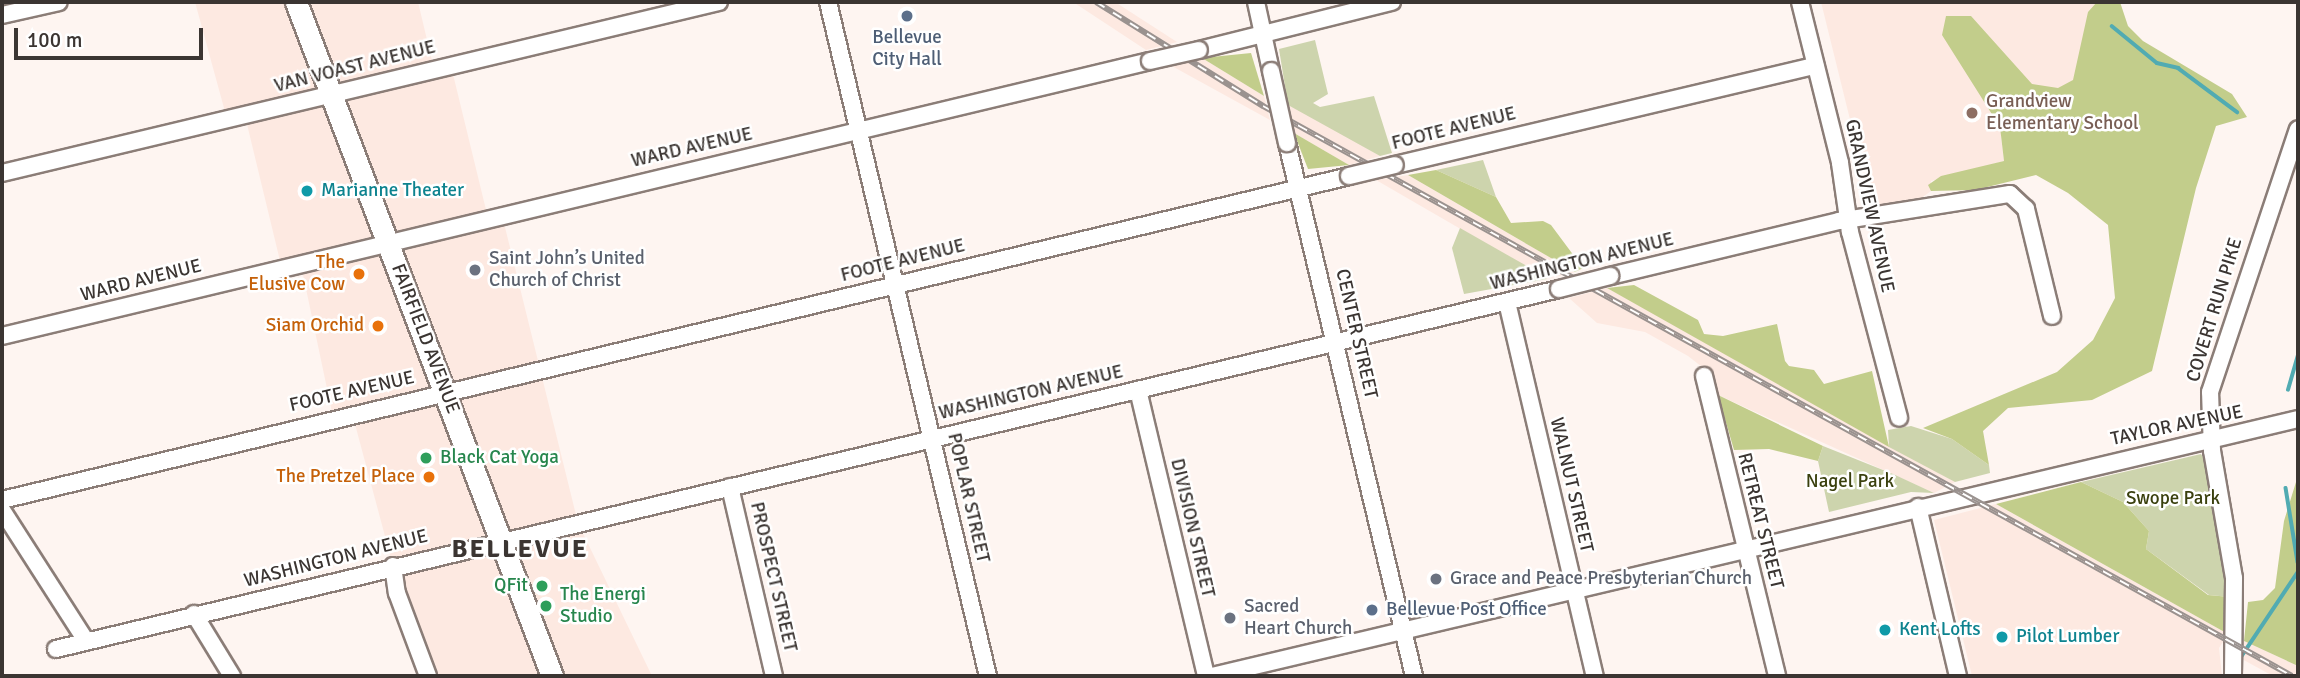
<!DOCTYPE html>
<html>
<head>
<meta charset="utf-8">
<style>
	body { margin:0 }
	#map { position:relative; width:2300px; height:678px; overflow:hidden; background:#fef5f1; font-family:Signika,sans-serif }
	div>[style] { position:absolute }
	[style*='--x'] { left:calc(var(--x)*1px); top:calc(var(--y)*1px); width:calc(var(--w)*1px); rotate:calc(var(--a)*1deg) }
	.built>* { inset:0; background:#fde9e1 }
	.green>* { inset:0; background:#cdd4ad }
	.forest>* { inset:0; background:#c2cd8b }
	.stream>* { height:3.5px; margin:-1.75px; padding:0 1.75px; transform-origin:1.75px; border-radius:1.75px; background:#51abb2 }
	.roads { filter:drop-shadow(2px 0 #8b7d77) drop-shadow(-2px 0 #8b7d77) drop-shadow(0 2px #8b7d77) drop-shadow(0 -2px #8b7d77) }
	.minor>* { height:16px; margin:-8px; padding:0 8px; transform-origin:8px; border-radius:8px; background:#fff }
	.major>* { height:21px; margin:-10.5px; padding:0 10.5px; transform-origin:10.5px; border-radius:10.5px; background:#fff }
	.rail>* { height:6px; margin-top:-3px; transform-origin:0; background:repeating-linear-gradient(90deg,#fff 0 10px,#9a928f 0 20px); box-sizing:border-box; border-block:2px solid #9a928f }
	.bridges { filter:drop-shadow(2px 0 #8b7d77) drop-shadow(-2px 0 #8b7d77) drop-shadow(0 2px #8b7d77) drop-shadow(0 -2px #8b7d77) }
	.minor-bridge>* { height:16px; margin:-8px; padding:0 8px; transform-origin:8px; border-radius:8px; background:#fff }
	.dots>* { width:19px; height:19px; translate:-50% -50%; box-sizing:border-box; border:4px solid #fff; border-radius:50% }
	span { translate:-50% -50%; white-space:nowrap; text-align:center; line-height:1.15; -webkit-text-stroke:5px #fff; paint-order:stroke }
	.service-label { font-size:19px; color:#4e5e75 }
	.left { translate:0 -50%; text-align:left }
	.street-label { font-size:19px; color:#3b3532 }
	.education-label { font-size:19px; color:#785e54 }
	.culture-label { font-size:19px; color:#0d838f }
	.worship-label { font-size:19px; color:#5b616d }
	.food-label { font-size:19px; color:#c56008 }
	.right { translate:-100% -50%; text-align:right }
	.leisure-label { font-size:19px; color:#27864d }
	.park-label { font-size:19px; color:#3a400e }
	.district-label { font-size:26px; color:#3b3532; font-weight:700; letter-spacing:2px }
	.frame { position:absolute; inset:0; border:4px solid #3b3532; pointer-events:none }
	.scale { position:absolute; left:14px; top:28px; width:189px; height:32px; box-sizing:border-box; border:4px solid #3b3532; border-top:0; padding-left:9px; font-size:21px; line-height:24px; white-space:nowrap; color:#3b3532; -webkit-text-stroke:5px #fff; paint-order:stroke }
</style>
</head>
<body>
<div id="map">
	<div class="built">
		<div style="clip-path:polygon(195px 2px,418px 2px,434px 69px,451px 66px,488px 218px,502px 215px,578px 523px,652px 676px,428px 676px,393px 566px,352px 413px,333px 417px,301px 265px,282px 269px,245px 116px,227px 119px)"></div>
		<div style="clip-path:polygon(1073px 2px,1115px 2px,1177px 42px,1146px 50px)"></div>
		<div style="clip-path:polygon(1821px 2px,2100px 2px,2125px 106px,2001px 136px,2004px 161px,1931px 181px,1931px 191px,1916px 202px,1865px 212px,1868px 194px,1862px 168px)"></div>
		<div style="clip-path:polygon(1202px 58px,1264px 96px,1270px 120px,1170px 65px)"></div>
		<div style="clip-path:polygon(1288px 105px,1310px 115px,1380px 156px,1349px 165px,1294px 133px)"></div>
		<div style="clip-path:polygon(1408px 175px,1494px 225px,1575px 272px,1547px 279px,1376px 180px)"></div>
		<div style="clip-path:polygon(1607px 288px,1736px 356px,1955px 482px,1934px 493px,1718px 395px,1706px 370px,1688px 356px,1645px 332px,1597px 323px,1569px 298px)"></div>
		<div style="clip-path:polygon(1996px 504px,2228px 634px,2219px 648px,2222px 676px,1972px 676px,1934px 520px)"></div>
		<div style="clip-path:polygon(2244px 641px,2298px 666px,2298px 676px,2273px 676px,2240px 658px)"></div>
	</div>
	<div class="green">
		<div style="clip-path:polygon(1315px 40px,1328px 94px,1313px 103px,1320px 107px,1374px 96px,1392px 153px,1380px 156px,1288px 105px,1279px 49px)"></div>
		<div style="clip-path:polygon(1483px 160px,1496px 197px,1436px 170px)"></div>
		<div style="clip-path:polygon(1460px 228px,1532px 269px,1547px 279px,1464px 294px,1452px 248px)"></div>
		<div style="clip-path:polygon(1911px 426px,1952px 439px,1989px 465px,1990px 473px,1955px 482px,1889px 447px,1888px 430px)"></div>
		<div style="clip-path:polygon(1823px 446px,1893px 474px,1934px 493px,1911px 492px,1829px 512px,1818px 461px)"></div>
		<div style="clip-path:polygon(2201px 454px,2204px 459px,2230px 597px,2209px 595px,2146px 549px,2149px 531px,2123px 502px,2081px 482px)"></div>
	</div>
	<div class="forest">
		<div style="clip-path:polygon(2097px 2px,2120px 2px,2128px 26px,2143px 41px,2232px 94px,2247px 117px,2216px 126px,2196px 188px,2152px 371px,2092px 400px,2008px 408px,1983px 431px,1989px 465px,1952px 439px,1923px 428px,2057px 372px,2093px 340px,2115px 298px,2108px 225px,2068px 193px,2036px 175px,1975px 190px,1931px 191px,1928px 185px,1941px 176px,2004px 161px,2000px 127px,1942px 35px,1946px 16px,1971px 16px,2032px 84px,2058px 88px,2073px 80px,2088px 12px)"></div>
		<div style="clip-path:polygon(1251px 53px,1264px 96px,1202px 58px)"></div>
		<div style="clip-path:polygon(1294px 133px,1349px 165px,1308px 169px)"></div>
		<div style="clip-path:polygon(1436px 170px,1496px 197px,1511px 223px,1543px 221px,1551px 225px,1583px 268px,1575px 272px,1408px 175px)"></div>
		<div style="clip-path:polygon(1634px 285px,1698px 320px,1704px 334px,1723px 336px,1777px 324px,1785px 361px,1789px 366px,1814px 370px,1824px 384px,1872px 371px,1889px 447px,1607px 288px)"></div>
		<div style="clip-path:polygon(1718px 395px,1823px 446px,1818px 461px,1769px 449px,1734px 450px)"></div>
		<div style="clip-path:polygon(2081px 482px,2123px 502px,2149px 531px,2146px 549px,2208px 595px,2230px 597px,2228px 634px,1996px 504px)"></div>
		<div style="clip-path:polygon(2296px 482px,2298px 483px,2298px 666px,2244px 641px,2248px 602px,2263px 600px,2275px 588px,2284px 521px)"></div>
	</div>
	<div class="stream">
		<div style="--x:2112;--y:26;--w:58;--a:39.4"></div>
		<div style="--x:2157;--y:63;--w:22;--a:13"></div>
		<div style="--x:2178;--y:68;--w:74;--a:36.7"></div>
		<div style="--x:2288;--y:390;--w:35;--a:-74"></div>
		<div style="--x:2286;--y:488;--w:75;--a:80.8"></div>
		<div style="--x:2239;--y:660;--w:106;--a:-56.2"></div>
	</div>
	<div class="roads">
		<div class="minor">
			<div style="--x:828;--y:2;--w:693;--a:76.65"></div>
			<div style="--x:1256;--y:2;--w:71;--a:77.7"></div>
			<div style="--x:1800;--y:2;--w:166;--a:76"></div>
			<div style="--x:1840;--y:163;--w:70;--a:81.8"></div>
			<div style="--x:1850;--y:232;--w:192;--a:75.2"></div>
			<div style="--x:2;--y:15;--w:58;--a:-12.8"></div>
			<div style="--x:1199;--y:50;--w:199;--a:-14"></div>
			<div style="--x:1287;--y:143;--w:548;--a:76.6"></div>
			<div style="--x:1395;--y:165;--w:432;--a:-13.3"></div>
			<div style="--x:2;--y:173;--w:737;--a:-13.41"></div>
			<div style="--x:1610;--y:276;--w:236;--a:-13.5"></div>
			<div style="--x:1839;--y:221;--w:173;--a:-9"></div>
			<div style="--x:2010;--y:194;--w:22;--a:43"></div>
			<div style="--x:2026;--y:209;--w:110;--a:76.3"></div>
			<div style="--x:1507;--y:302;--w:384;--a:76.8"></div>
			<div style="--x:2;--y:336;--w:1180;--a:-13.47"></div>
			<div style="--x:1704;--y:376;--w:309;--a:76.3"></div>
			<div style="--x:1138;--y:390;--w:294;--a:76.6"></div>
			<div style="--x:730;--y:487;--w:194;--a:76.9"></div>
			<div style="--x:2;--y:500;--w:1385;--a:-13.52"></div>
			<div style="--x:1918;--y:507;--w:174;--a:76.7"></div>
			<div style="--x:2;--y:510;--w:156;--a:57.3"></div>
			<div style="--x:393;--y:566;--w:27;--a:82"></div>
			<div style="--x:397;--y:593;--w:89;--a:69.5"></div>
			<div style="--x:194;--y:614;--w:73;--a:58.5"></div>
			<div style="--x:56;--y:649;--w:1546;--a:-13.47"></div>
			<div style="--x:1212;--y:676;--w:1116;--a:-13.31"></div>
			<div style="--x:2233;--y:676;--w:98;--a:-89.4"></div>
			<div style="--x:2234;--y:578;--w:129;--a:-99.8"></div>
			<div style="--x:2212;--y:451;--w:59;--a:-91.9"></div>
			<div style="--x:2210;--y:392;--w:277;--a:-71.5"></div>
		</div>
		<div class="major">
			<div style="--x:296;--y:2;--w:721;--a:69.2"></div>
		</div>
	</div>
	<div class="rail">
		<div style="--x:1096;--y:2;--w:197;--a:31.9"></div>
		<div style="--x:1263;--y:106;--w:1176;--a:28.98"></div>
	</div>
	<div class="bridges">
		<div class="minor-bridge">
			<div style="--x:1150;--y:61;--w:50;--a:-12.7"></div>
			<div style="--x:1271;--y:71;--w:74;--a:77.5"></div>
			<div style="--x:1349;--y:176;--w:47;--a:-13.4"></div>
			<div style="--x:1559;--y:289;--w:53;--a:-14.3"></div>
		</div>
	</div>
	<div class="dots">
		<div style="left:907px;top:16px;background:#5c6f8a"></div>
		<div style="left:1972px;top:113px;background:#8d6e63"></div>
		<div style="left:307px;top:191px;background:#0f9aa8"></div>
		<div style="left:475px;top:270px;background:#6b7280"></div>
		<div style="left:359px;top:274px;background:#e8710a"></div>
		<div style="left:378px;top:326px;background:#e8710a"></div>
		<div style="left:426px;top:458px;background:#2e9e5b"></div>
		<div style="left:429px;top:477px;background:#e8710a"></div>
		<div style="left:1436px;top:579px;background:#6b7280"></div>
		<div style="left:542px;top:586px;background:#2e9e5b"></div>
		<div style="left:546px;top:606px;background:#2e9e5b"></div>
		<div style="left:1372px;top:610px;background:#5c6f8a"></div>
		<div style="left:1230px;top:618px;background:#6b7280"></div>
		<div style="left:1885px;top:630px;background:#0f9aa8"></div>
		<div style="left:2002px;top:637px;background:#0f9aa8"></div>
	</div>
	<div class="service-label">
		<span style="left:907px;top:49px">Bellevue<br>City Hall</span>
		<span class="left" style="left:1386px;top:610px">Bellevue Post Office</span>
	</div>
	<div class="street-label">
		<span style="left:355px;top:67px;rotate:-14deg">VAN VOAST AVENUE</span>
		<span style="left:1454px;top:129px;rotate:-14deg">FOOTE AVENUE</span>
		<span style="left:692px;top:148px;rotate:-13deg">WARD AVENUE</span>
		<span style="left:1869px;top:206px;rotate:78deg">GRANDVIEW AVENUE</span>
		<span style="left:903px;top:261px;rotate:-14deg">FOOTE AVENUE</span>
		<span style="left:1582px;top:262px;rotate:-14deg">WASHINGTON AVENUE</span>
		<span style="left:141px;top:281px;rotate:-14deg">WARD AVENUE</span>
		<span style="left:2215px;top:310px;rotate:-73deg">COVERT RUN PIKE</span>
		<span style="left:1356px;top:334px;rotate:77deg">CENTER STREET</span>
		<span style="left:425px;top:339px;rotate:69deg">FAIRFIELD AVENUE</span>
		<span style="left:352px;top:392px;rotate:-13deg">FOOTE AVENUE</span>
		<span style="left:1031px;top:393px;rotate:-13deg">WASHINGTON AVENUE</span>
		<span style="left:2177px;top:426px;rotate:-12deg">TAYLOR AVENUE</span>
		<span style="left:1571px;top:485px;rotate:77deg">WALNUT STREET</span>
		<span style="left:968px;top:498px;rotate:77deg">POPLAR STREET</span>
		<span style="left:1760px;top:521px;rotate:76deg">RETREAT STREET</span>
		<span style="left:1192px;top:528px;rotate:77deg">DIVISION STREET</span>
		<span style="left:336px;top:559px;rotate:-14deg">WASHINGTON AVENUE</span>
		<span style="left:773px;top:577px;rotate:77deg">PROSPECT STREET</span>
	</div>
	<div class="education-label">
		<span class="left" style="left:1986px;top:113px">Grandview<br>Elementary School</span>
	</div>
	<div class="culture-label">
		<span class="left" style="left:321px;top:191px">Marianne Theater</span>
		<span class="left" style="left:1899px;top:630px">Kent Lofts</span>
		<span class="left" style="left:2016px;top:637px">Pilot Lumber</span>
	</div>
	<div class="worship-label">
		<span class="left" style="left:489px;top:270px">Saint John’s United<br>Church of Christ</span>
		<span class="left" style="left:1450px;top:579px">Grace and Peace Presbyterian Church</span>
		<span class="left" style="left:1244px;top:618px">Sacred<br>Heart Church</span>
	</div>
	<div class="food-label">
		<span class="right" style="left:345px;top:274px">The<br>Elusive Cow</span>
		<span class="right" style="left:364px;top:326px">Siam Orchid</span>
		<span class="right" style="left:415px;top:477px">The Pretzel Place</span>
	</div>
	<div class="leisure-label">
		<span class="left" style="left:440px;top:458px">Black Cat Yoga</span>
		<span class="right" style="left:528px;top:586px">QFit</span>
		<span class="left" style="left:560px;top:606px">The Energi<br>Studio</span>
	</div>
	<div class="park-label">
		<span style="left:1850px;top:482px">Nagel Park</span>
		<span style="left:2173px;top:499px">Swope Park</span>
	</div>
	<div class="district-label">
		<span style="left:520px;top:550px">BELLEVUE</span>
	</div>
	<div class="frame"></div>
	<div class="scale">100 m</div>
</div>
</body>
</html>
